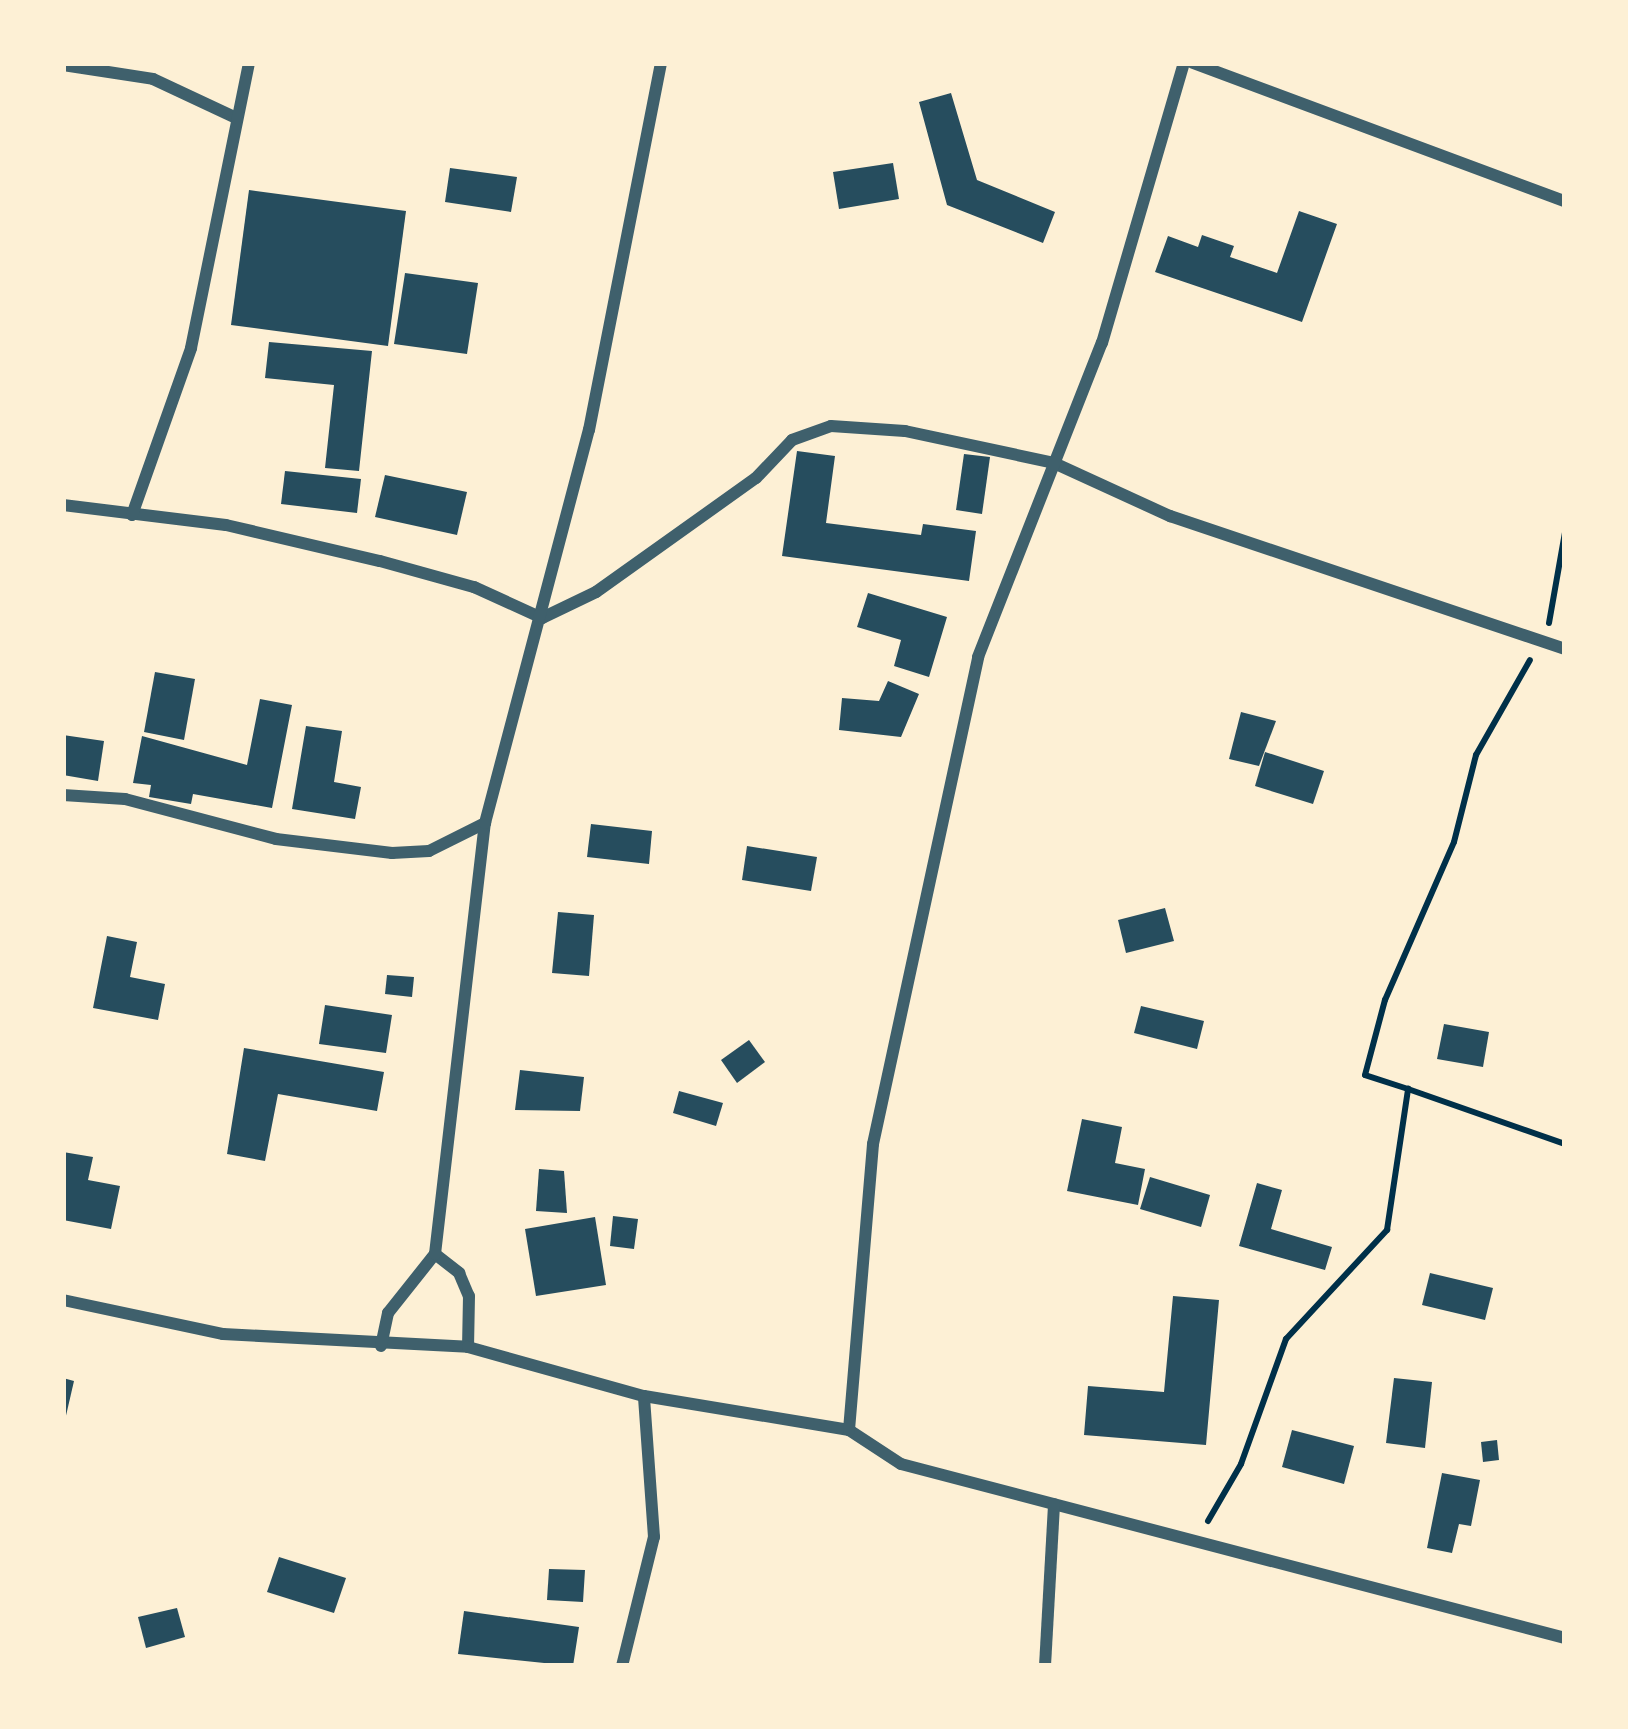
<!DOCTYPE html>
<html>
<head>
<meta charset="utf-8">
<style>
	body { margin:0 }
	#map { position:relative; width:1628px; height:1729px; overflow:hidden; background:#fdf0d5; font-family:"Titillium Web",sans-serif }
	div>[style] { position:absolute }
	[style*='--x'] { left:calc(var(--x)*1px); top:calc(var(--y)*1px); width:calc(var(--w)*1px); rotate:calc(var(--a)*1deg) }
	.building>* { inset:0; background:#264d5e }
	.path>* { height:6px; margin:-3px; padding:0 3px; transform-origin:3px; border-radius:3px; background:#003049 }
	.minor>* { height:12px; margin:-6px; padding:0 6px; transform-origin:6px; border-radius:6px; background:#3f606c }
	span { translate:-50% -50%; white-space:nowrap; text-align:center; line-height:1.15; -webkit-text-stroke:10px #fdf0d5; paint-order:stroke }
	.frame { position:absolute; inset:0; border:66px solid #fdf0d5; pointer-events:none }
</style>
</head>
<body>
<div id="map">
	<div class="building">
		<div style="clip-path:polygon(951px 93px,977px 180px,1055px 212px,1043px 243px,947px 205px,919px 102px)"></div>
		<div style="clip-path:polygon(893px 163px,899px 199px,839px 209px,833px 172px)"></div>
		<div style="clip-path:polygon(450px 168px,517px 177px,511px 212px,445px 202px)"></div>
		<div style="clip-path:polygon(249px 190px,406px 211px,388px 346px,231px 325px)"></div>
		<div style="clip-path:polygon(1299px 211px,1337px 224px,1302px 322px,1155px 272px,1168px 236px,1198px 247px,1202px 235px,1234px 246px,1230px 257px,1277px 273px)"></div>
		<div style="clip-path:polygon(405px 273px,478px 283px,467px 354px,394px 344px)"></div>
		<div style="clip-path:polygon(269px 342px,372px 351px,359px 471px,325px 468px,334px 385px,265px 378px)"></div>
		<div style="clip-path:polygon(797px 451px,835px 456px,826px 523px,921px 535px,923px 524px,976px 531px,969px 581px,782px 556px)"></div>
		<div style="clip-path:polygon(964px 454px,990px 457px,982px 514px,956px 510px)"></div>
		<div style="clip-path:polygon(285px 471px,361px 479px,357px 513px,281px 504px)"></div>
		<div style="clip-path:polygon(385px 475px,467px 492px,457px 535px,375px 517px)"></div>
		<div style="clip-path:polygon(868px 593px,947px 617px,929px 677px,894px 666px,901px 640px,857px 627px)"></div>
		<div style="clip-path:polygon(155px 672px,195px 679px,184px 740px,144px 732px)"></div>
		<div style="clip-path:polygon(888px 681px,919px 694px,901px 737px,839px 730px,842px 698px,879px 701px)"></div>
		<div style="clip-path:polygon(260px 699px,292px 705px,272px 808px,193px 794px,191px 804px,149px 797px,151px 785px,133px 783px,142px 736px,247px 765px)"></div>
		<div style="clip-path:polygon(1241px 712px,1276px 721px,1259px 766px,1229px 759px)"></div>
		<div style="clip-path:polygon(306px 726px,342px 731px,334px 782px,361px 787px,355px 819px,292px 809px)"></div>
		<div style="clip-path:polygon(63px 735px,104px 741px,98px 781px,63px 775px)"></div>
		<div style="clip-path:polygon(1265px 752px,1324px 771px,1313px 804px,1255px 786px)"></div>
		<div style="clip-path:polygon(591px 824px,652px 831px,649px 864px,587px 857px)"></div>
		<div style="clip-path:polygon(747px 846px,817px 857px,811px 891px,742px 880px)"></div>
		<div style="clip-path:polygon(1165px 908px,1174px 941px,1126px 953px,1118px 920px)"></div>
		<div style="clip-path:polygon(558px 912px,594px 915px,589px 976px,552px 973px)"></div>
		<div style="clip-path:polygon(107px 936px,137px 942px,130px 977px,165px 984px,158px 1020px,93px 1008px)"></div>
		<div style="clip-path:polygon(387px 975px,414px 977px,412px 997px,385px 994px)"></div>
		<div style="clip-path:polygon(325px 1005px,392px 1015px,386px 1053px,319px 1044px)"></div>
		<div style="clip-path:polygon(1141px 1006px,1204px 1021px,1197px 1049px,1134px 1033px)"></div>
		<div style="clip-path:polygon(1444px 1024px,1489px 1032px,1483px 1067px,1437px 1059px)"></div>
		<div style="clip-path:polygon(749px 1040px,765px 1062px,737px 1083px,721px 1060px)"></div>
		<div style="clip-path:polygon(244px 1048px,384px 1072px,377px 1111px,278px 1094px,265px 1161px,227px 1154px)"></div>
		<div style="clip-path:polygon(520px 1070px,584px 1077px,580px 1111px,515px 1110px)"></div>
		<div style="clip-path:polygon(679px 1091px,723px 1103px,716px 1126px,673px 1113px)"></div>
		<div style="clip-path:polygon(1082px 1119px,1122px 1127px,1115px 1163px,1145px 1169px,1138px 1205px,1067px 1191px)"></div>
		<div style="clip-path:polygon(63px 1152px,93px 1157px,88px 1180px,120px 1186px,111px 1229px,63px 1220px)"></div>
		<div style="clip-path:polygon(539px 1169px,564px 1171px,567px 1213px,536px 1211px)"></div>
		<div style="clip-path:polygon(1150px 1177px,1210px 1195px,1201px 1227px,1140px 1209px)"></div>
		<div style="clip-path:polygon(1257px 1183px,1282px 1190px,1271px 1229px,1332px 1247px,1325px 1270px,1239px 1246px)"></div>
		<div style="clip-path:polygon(613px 1216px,638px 1219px,634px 1249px,610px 1246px)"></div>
		<div style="clip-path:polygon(595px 1217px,606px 1285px,536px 1296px,525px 1229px)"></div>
		<div style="clip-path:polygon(1430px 1273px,1493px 1288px,1485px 1320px,1422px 1305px)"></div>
		<div style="clip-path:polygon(1173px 1296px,1219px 1300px,1206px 1445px,1084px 1435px,1088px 1386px,1164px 1392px)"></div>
		<div style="clip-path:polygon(63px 1378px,74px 1381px,65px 1420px,63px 1420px)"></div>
		<div style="clip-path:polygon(1394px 1378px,1432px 1382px,1425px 1448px,1386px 1443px)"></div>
		<div style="clip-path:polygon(1292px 1430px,1354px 1446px,1344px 1484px,1282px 1467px)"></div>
		<div style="clip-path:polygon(1497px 1440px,1499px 1460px,1483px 1462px,1481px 1442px)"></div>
		<div style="clip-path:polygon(1442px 1473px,1480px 1480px,1471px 1526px,1459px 1524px,1452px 1553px,1427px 1548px)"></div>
		<div style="clip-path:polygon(279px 1557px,346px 1578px,334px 1613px,267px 1592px)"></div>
		<div style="clip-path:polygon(549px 1569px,585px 1570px,583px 1602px,547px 1600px)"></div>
		<div style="clip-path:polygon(177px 1608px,185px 1637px,146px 1648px,138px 1617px)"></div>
		<div style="clip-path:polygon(464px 1611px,579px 1627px,573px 1666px,458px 1654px)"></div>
	</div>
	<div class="path">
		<div style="--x:1549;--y:623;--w:92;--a:-80"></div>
		<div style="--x:1408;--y:1089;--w:45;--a:-162"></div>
		<div style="--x:1365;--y:1075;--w:78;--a:-75.1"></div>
		<div style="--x:1385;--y:1000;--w:172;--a:-66.4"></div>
		<div style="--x:1454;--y:842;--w:90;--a:-75.8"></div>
		<div style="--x:1476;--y:755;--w:109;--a:-60.4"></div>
		<div style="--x:1208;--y:1521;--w:66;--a:-59.9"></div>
		<div style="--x:1241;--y:1464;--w:133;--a:-70.2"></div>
		<div style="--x:1286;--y:1339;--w:149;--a:-47.2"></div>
		<div style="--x:1387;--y:1230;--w:143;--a:-81.5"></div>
		<div style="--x:1408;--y:1089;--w:166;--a:19.3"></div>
	</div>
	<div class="minor">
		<div style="--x:1193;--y:63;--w:397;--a:20.4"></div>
		<div style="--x:63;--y:65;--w:91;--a:8.8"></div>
		<div style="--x:153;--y:79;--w:89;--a:25.1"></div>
		<div style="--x:63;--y:505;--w:164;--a:7"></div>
		<div style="--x:226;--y:525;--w:158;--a:13.2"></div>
		<div style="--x:380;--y:561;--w:98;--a:15.5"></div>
		<div style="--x:474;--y:587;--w:75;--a:24.5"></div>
		<div style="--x:542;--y:618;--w:60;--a:-25.7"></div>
		<div style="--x:596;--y:592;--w:196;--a:-35.5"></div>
		<div style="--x:756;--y:478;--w:52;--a:-46.5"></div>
		<div style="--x:792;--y:440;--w:41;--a:-19.7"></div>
		<div style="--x:831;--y:426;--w:74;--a:3.9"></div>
		<div style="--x:905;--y:431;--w:152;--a:12.1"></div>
		<div style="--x:1054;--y:463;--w:128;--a:24.6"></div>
		<div style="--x:1170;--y:516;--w:417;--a:18.6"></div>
		<div style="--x:132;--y:515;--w:177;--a:-70.5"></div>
		<div style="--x:191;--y:348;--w:291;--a:-78.5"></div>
		<div style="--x:63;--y:795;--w:62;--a:3.7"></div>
		<div style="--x:125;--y:799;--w:156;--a:14.8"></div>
		<div style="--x:276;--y:839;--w:117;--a:6.9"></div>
		<div style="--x:392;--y:853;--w:37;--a:-3"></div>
		<div style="--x:429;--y:851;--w:63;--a:-26.6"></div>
		<div style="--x:435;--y:1254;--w:31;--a:38"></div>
		<div style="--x:459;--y:1273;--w:25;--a:67"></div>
		<div style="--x:469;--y:1296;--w:51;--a:91.1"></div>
		<div style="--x:63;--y:1300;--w:164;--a:12"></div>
		<div style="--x:223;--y:1334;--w:245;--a:3"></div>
		<div style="--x:468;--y:1347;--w:183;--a:15.6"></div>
		<div style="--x:644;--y:1396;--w:208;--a:9.4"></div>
		<div style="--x:849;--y:1430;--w:62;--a:33.2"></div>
		<div style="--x:901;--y:1464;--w:686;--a:14.68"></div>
		<div style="--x:381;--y:1346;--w:34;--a:-78"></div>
		<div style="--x:388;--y:1313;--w:75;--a:-51.5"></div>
		<div style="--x:435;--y:1254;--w:434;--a:-83.4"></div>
		<div style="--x:485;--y:823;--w:407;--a:-75.2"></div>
		<div style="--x:589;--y:430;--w:374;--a:-78.9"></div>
		<div style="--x:849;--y:1430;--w:287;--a:-85.2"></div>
		<div style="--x:873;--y:1144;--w:498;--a:-77.8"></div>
		<div style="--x:978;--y:657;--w:338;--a:-68.5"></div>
		<div style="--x:1102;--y:343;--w:292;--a:-73.7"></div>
		<div style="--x:622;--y:1666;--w:133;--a:-76.1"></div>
		<div style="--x:654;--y:1537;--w:141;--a:-94.1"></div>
		<div style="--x:1045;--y:1666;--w:162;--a:-86.8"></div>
	</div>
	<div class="frame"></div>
</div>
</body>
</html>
